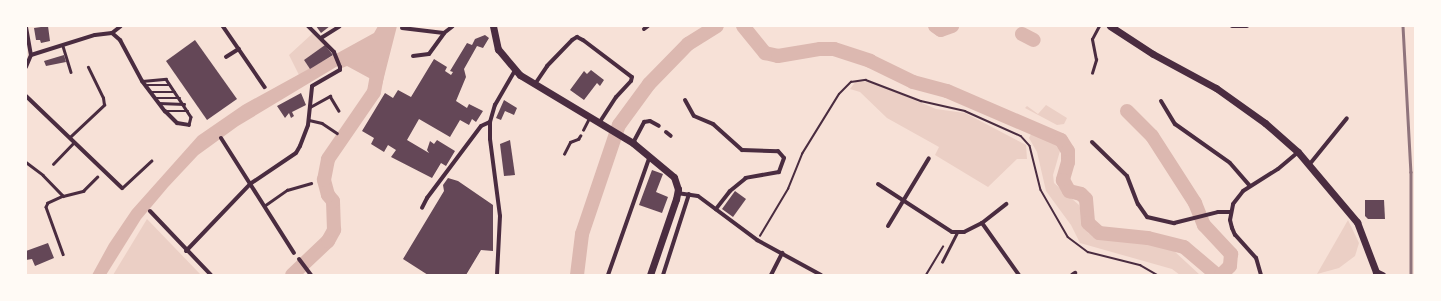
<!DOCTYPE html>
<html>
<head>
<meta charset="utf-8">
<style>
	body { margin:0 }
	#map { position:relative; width:1441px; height:301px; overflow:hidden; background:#f7e1d7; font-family:Georgia,serif }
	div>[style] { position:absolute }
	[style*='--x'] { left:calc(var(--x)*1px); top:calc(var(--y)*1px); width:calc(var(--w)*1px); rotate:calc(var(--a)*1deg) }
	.green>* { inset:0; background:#ebcfc5 }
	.water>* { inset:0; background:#dcb8b0 }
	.river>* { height:14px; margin:-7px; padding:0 7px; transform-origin:7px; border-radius:7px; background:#dcb8b0 }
	.building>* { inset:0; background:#644757 }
	.path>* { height:1.5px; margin:-0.75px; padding:0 0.75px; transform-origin:0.75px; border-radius:0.75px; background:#4a2c40 }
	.service>* { height:2.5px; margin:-1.25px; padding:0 1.25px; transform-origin:1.25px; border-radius:1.25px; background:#4a2c40 }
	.pedestrian>* { height:3.5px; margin:-1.75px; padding:0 1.75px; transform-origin:1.75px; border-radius:1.75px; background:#4a2c40 }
	.minor>* { height:4px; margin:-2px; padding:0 2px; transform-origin:2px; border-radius:2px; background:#4a2c40 }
	.secondary>* { height:7px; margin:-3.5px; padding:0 3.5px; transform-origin:3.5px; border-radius:3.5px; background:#4a2c40 }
	.primary>* { height:7px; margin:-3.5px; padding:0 3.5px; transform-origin:3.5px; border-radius:3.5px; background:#4a2c40 }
	.rail>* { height:2.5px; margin:-1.25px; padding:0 1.25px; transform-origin:1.25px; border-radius:1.25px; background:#8f747c }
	span { translate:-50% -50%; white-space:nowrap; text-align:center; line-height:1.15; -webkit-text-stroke:4px #fffaf5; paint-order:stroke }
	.frame { position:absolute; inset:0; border:27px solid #fffaf5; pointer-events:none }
</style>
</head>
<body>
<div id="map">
	<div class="green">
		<div style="clip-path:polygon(313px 33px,325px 45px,304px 60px,310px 69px,299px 75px,289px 55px)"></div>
		<div style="clip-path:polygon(856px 81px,872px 82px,936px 109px,965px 113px,1026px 145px,1027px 159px,1017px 159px,988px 187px,935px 155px,939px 147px,887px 118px,860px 92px,850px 89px)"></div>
		<div style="clip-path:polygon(1046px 105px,1067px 118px,1064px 124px,1057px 125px,1025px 108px,1027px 106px,1038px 114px)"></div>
		<div style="clip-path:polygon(1032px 132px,1054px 143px,1060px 151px,1053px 175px,1054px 183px,1079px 205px,1088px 233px,1100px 239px,1162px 245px,1173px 250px,1200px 275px,1180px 275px,1172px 269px,1080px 243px,1071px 225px,1046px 191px,1037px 152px,1029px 138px)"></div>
		<div style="clip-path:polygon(147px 219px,201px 275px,113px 275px)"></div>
		<div style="clip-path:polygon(1348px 220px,1359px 243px,1355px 256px,1339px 268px,1317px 274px)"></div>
	</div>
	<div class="water">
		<div style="clip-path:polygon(378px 26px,397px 26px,382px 85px,347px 66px,342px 68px,341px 64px,238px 126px,198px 155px,168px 187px,141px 219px,106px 275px,92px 275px,109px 244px,132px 210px,198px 136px,243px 105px,374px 33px)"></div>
	</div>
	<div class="river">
		<div style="--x:743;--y:26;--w:35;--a:51"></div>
		<div style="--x:765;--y:53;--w:13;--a:13"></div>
		<div style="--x:778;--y:56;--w:43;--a:-9.5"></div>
		<div style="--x:820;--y:49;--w:14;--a:0"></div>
		<div style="--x:834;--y:49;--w:38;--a:18"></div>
		<div style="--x:870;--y:61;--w:48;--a:26"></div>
		<div style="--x:913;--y:82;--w:35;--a:15"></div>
		<div style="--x:947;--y:91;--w:124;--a:23.3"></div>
		<div style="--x:1061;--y:140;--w:13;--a:58"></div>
		<div style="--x:1068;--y:151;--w:11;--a:90"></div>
		<div style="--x:1068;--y:162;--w:19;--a:106"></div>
		<div style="--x:1063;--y:180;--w:13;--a:61"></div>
		<div style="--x:1069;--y:191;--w:12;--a:14"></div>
		<div style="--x:1081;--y:194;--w:7;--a:45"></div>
		<div style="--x:1086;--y:199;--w:24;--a:85"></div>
		<div style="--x:1088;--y:223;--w:15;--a:42"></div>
		<div style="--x:1099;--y:233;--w:49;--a:5.8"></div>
		<div style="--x:1148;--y:238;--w:37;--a:14"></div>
		<div style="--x:1184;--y:247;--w:43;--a:40.3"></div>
		<div style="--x:935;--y:26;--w:7;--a:34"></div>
		<div style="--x:941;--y:30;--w:12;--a:-20"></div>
		<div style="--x:1022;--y:34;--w:13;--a:27"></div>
		<div style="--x:1127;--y:111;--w:35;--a:45"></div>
		<div style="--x:1152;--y:136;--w:80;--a:57.3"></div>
		<div style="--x:1195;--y:203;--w:24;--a:68"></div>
		<div style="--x:1204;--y:225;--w:40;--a:47"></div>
		<div style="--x:1231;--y:254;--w:12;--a:95"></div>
		<div style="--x:1230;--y:266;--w:13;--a:135"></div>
		<div style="--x:292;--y:275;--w:50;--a:-43.4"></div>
		<div style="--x:328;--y:241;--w:13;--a:-61"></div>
		<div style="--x:334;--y:230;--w:29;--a:-92"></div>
		<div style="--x:333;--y:201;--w:8;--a:-130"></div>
		<div style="--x:328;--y:195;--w:16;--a:-105"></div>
		<div style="--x:324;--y:180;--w:21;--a:-79"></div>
		<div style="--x:328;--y:159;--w:81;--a:-55.5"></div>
		<div style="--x:374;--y:92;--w:27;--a:-80"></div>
		<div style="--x:577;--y:275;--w:41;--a:-83"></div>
		<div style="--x:582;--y:234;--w:115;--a:-71.3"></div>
		<div style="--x:619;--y:125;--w:51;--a:-53.8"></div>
		<div style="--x:649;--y:84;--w:56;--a:-45.7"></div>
		<div style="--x:688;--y:44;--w:34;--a:-32"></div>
	</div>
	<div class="building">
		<div style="clip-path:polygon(48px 26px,50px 41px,41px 43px,40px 40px,36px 40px,34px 28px)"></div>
		<div style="clip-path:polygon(316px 26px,330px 26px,321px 33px)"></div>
		<div style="clip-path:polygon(485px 35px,489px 38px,483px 48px,477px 46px,464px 69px,466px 77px,456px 101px,467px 108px,469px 104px,483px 111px,476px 122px,472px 119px,469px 125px,460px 120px,450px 137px,419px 119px,407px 140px,429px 153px,427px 150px,430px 141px,434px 144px,437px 140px,455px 151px,446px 166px,441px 163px,432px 178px,391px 157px,396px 150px,388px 145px,384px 152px,371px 144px,374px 138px,362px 131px,385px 93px,393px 98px,398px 90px,411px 97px,434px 59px,447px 67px,445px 71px,451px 75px,453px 72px,450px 71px,467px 43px,472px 45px,475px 39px)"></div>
		<div style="clip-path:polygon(195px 40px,237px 99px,207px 120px,166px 61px)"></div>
		<div style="clip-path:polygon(325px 45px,333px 55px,310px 69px,304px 60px)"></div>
		<div style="clip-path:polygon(64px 55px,66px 62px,46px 66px,44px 61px)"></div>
		<div style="clip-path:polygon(591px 70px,604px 80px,600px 86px,597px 83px,584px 100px,570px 90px,584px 71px,587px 74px)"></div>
		<div style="clip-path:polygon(301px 93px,306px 105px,292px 112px,294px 116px,291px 118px,289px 113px,285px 118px,277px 106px)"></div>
		<div style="clip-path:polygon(504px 100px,517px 108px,514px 115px,505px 111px,501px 120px,496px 118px)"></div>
		<div style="clip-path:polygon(510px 140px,515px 175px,504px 176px,500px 144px)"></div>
		<div style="clip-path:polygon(652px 170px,663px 174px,656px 192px,668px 197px,662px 213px,639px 205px)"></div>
		<div style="clip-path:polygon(448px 178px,458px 181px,493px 205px,493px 251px,481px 250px,466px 275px,428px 275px,403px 259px,444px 191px,443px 185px)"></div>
		<div style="clip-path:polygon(735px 191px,746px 199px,733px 217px,722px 209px)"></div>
		<div style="clip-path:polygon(1365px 200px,1384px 200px,1385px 219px,1368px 219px,1365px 216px)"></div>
		<div style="clip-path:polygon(48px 243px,54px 258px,35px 266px,32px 259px,26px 260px,26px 251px)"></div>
	</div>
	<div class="path">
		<div style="--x:760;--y:236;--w:55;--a:-59.2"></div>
		<div style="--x:788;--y:189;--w:38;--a:-68"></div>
		<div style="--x:802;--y:154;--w:70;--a:-58.3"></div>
		<div style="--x:839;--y:94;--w:17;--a:-45"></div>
		<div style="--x:851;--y:82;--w:15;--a:-8"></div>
		<div style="--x:866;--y:80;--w:59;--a:20.9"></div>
		<div style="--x:921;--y:101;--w:45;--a:12.8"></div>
		<div style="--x:965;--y:111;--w:61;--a:24.1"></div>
		<div style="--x:1021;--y:136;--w:13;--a:48"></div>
		<div style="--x:1030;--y:146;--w:45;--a:76"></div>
		<div style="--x:1041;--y:190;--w:54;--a:60.1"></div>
		<div style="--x:1068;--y:237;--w:25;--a:37"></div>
		<div style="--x:1088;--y:252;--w:54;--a:14"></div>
		<div style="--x:1140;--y:265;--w:20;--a:30"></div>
		<div style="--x:926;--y:275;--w:33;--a:-59"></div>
	</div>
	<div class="service">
		<div style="--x:63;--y:46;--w:27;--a:73"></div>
		<div style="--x:1092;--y:73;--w:14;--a:-73"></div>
		<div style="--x:1096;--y:60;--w:21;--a:-101"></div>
		<div style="--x:1092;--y:39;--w:15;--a:-62"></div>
		<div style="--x:142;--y:81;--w:24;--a:-5"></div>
		<div style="--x:166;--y:79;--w:45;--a:56.7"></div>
		<div style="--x:191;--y:117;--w:8;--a:104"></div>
		<div style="--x:146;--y:85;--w:24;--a:0"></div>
		<div style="--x:151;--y:92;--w:24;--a:0"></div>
		<div style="--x:155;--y:98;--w:25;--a:0"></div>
		<div style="--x:159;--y:103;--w:25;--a:2"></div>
		<div style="--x:310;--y:107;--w:23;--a:-29"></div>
		<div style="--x:330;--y:96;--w:17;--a:59"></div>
		<div style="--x:165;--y:111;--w:23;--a:0"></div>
		<div style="--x:309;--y:120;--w:13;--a:13"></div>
		<div style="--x:322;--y:123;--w:18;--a:34"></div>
		<div style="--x:583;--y:130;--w:13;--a:-63"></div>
		<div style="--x:70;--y:137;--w:47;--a:-43.3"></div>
		<div style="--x:104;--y:105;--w:7;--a:-98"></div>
		<div style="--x:103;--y:98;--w:34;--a:-116"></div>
		<div style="--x:564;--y:154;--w:13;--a:-63"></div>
		<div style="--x:570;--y:142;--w:9;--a:-21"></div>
		<div style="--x:578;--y:139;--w:4;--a:-56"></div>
		<div style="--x:26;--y:162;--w:21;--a:37"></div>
		<div style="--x:43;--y:175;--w:29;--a:46"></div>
		<div style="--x:63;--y:196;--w:17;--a:155"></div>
		<div style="--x:48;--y:203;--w:4;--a:117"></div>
		<div style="--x:46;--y:207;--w:50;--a:70.1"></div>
		<div style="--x:53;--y:164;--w:30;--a:-46"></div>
		<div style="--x:122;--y:188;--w:40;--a:-43"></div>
		<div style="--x:63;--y:196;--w:21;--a:-14"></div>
		<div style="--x:83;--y:191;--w:20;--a:-45"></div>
		<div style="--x:264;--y:206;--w:28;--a:-35"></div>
		<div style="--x:287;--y:190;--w:25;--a:-16"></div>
		<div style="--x:942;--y:262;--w:33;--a:-63"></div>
	</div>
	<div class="pedestrian">
		<div style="--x:223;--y:26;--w:74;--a:55.5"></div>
		<div style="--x:226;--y:57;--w:15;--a:-32"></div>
		<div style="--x:422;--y:208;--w:11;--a:-63"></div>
	</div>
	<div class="minor">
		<div style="--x:1232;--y:26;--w:15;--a:0"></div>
		<div style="--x:26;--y:27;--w:28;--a:80"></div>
		<div style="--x:31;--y:55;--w:13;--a:113"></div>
		<div style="--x:402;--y:28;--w:42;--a:6.8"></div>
		<div style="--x:644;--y:29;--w:5;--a:-37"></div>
		<div style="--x:112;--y:33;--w:11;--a:41"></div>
		<div style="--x:120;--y:40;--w:47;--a:61.8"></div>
		<div style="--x:142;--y:81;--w:38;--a:53"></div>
		<div style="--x:165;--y:111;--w:17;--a:45"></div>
		<div style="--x:177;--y:123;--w:12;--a:9"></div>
		<div style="--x:321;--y:38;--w:22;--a:-32"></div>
		<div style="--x:31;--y:55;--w:67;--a:-17.4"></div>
		<div style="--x:95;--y:35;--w:17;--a:-7"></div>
		<div style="--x:112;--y:33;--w:11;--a:-38"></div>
		<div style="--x:413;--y:56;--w:16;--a:-7"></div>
		<div style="--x:429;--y:54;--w:26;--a:-54"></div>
		<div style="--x:444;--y:33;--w:11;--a:-38"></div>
		<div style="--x:535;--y:84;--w:22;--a:-56"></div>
		<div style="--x:547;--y:66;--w:36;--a:-46"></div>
		<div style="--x:572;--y:40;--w:6;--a:-31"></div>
		<div style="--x:577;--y:37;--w:7;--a:27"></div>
		<div style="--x:583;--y:40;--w:61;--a:37.1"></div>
		<div style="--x:632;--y:77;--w:4;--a:104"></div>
		<div style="--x:631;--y:81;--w:22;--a:133"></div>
		<div style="--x:616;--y:97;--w:31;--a:123"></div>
		<div style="--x:26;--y:96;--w:133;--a:43.8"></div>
		<div style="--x:685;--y:100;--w:18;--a:61"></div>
		<div style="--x:694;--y:116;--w:21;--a:23"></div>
		<div style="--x:713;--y:124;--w:39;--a:42"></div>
		<div style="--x:742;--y:150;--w:36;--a:2"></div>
		<div style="--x:778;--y:151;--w:9;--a:49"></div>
		<div style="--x:784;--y:158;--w:15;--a:110"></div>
		<div style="--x:779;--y:172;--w:34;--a:170"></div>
		<div style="--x:746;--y:178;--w:21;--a:141"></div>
		<div style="--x:730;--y:191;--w:23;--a:128"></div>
		<div style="--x:1161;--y:101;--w:27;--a:59"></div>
		<div style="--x:1175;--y:124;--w:67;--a:35.3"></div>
		<div style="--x:1230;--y:163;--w:30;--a:49"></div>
		<div style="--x:666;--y:132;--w:6;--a:39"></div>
		<div style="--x:221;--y:138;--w:136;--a:57.6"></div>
		<div style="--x:1092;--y:142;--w:49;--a:44.2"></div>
		<div style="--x:1127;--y:176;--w:30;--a:69"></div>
		<div style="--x:1138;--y:204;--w:16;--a:55"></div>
		<div style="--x:1147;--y:217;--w:28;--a:13"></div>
		<div style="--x:1174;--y:223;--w:45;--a:-14"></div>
		<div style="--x:1218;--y:212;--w:13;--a:0"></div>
		<div style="--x:633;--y:143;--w:24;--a:-62"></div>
		<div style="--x:644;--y:122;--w:6;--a:-9"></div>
		<div style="--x:650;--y:121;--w:10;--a:29"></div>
		<div style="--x:1309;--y:165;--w:60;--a:-51"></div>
		<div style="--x:878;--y:184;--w:88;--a:33"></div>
		<div style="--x:952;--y:232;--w:12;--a:0"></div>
		<div style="--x:964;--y:232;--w:20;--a:-27"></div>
		<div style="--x:982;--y:223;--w:64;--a:54.6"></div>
		<div style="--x:677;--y:193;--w:21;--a:8"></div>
		<div style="--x:698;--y:196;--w:74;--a:36.7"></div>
		<div style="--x:757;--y:240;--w:73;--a:28.7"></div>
		<div style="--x:427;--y:198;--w:90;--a:-53.1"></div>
		<div style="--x:481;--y:126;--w:10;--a:-24"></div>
		<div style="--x:150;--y:211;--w:88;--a:46.4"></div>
		<div style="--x:982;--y:223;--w:31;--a:-38"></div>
		<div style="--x:888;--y:226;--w:79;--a:-58.9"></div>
		<div style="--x:186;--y:251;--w:93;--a:-46.3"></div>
		<div style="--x:250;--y:184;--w:55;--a:-34"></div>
		<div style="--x:296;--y:153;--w:8;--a:-60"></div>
		<div style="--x:300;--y:146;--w:22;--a:-69"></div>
		<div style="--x:308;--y:125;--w:39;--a:-84"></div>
		<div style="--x:312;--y:86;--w:32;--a:-30"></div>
		<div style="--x:340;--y:70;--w:3;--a:-90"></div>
		<div style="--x:340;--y:67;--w:16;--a:-112"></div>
		<div style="--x:334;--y:52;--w:37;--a:-135"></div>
		<div style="--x:299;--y:259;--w:20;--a:53"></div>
		<div style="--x:497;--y:275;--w:59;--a:-87.1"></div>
		<div style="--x:500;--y:216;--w:78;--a:-97.4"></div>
		<div style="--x:490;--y:139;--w:17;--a:-90"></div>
		<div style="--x:490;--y:122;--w:18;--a:-74"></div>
		<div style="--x:495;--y:105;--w:39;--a:-60"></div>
		<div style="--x:608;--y:275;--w:126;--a:-70.6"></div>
		<div style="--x:663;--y:275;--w:85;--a:-72.2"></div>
		<div style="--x:771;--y:275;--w:25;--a:-63"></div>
		<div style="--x:1072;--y:275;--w:4;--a:-34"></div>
		<div style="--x:1261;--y:275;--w:18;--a:-106"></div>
		<div style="--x:1256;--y:258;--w:31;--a:-132"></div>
		<div style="--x:1235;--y:235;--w:8;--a:-113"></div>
		<div style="--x:1232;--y:228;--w:8;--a:-104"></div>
		<div style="--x:1230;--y:220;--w:16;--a:-79"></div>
		<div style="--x:1233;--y:204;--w:16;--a:-52"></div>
		<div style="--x:1243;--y:191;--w:41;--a:-32.2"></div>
		<div style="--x:1278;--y:169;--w:26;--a:-40"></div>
	</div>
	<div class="secondary">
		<div style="--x:493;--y:26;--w:24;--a:78"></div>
		<div style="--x:498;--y:49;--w:34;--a:50"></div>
		<div style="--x:520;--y:75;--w:132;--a:31"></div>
		<div style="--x:633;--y:143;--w:53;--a:39.7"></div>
		<div style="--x:674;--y:177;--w:13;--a:72"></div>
		<div style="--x:678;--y:189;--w:10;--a:101"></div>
		<div style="--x:676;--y:199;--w:80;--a:108.9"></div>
	</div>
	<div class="primary">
		<div style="--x:1110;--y:26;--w:51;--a:33.1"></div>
		<div style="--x:1153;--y:54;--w:72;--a:28.4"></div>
		<div style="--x:1216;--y:88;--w:60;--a:35.5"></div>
		<div style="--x:1265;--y:123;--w:44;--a:41.3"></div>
		<div style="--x:1298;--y:152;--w:92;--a:49.9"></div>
		<div style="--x:1357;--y:222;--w:53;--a:69.2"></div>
		<div style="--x:1376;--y:272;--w:7;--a:27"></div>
	</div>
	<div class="rail">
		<div style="--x:1403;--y:26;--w:146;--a:86.9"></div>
		<div style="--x:1411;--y:172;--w:103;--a:90"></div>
	</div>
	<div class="frame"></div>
</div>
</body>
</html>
